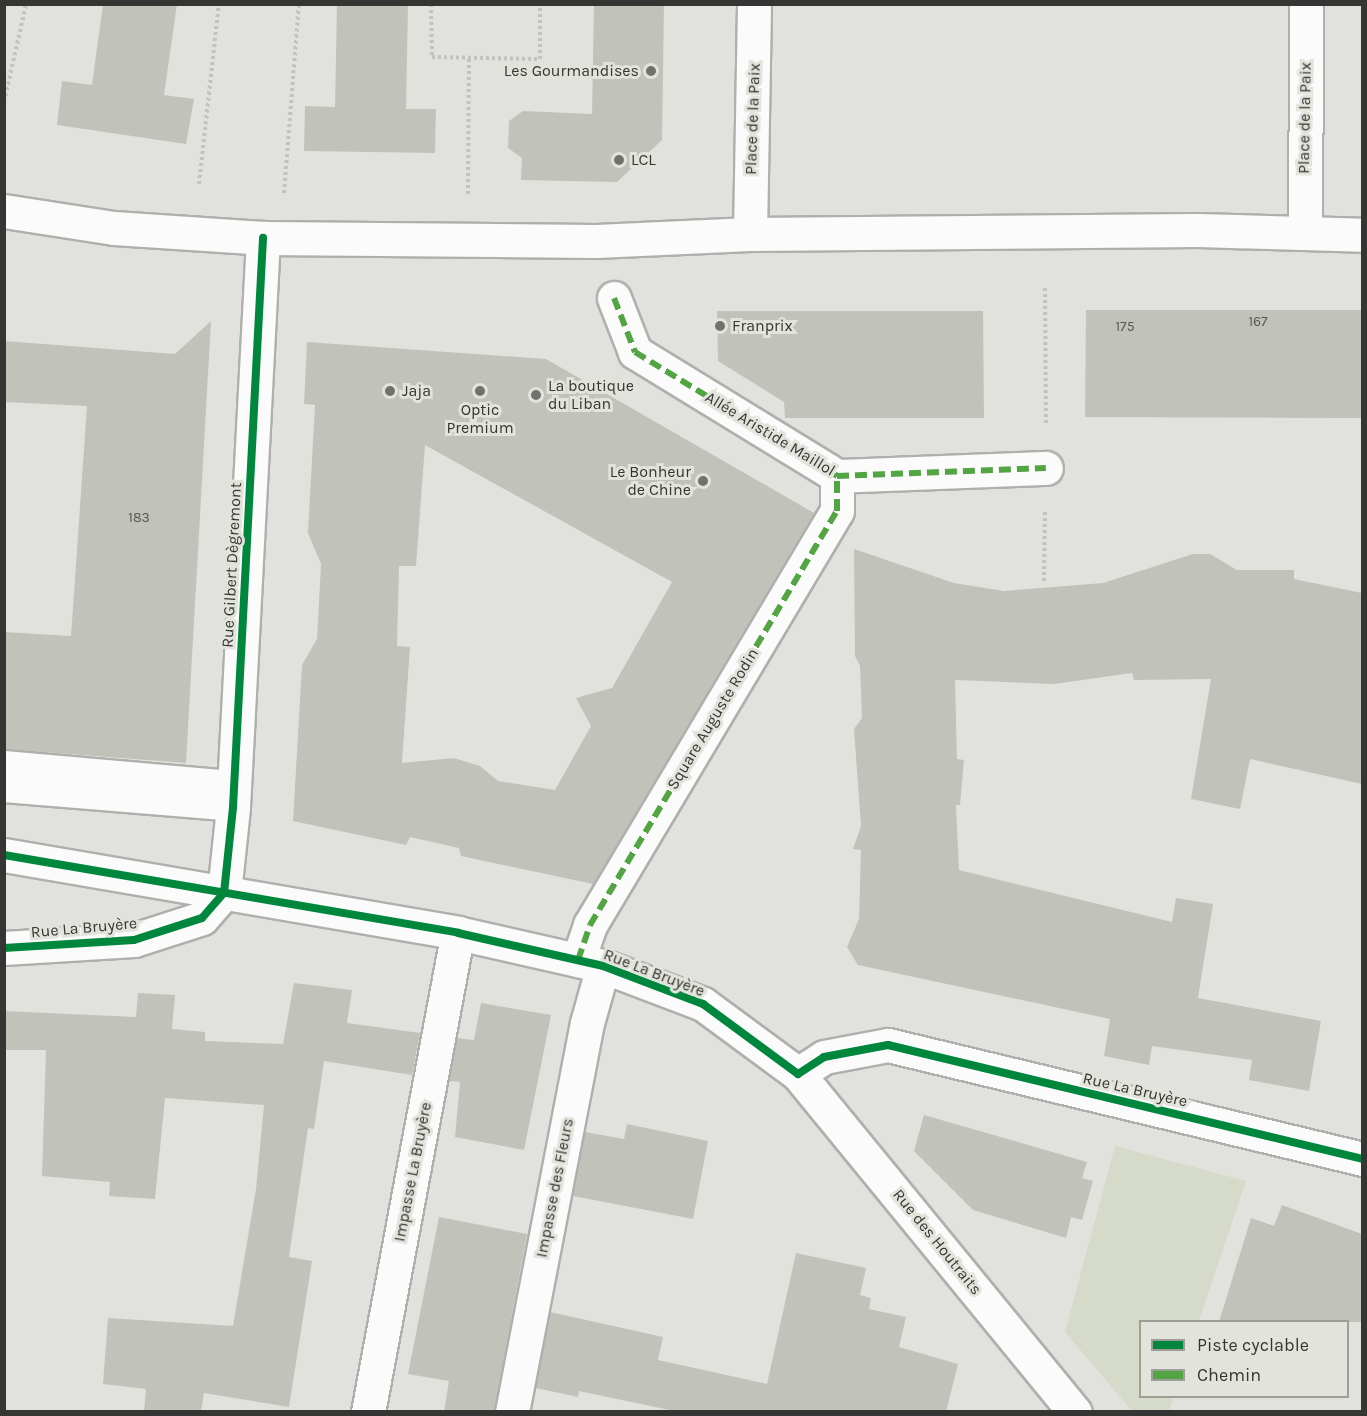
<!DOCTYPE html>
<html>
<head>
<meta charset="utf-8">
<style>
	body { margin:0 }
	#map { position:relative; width:1367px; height:1416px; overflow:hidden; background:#e1e2de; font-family:Karla,sans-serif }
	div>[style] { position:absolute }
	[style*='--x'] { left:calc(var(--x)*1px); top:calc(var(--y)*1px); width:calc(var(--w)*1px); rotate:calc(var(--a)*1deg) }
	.green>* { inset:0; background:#d5dac9 }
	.building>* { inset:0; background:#c1c3ba }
	.path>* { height:4px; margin-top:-2px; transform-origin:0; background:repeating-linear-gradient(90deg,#c1c2c1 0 3px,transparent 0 6px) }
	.roads { filter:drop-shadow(2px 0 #afb0ac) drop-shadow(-2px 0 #afb0ac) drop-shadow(0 2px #afb0ac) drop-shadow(0 -2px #afb0ac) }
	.service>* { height:28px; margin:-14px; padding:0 14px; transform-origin:14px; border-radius:14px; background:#fafbfa }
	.pedestrian>* { height:33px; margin:-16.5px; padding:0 16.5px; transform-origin:16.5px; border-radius:16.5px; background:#fafbfa }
	.minor>* { height:33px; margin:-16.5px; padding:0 16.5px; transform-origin:16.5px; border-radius:16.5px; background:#fafbfa }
	.secondary>* { height:33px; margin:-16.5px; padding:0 16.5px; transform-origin:16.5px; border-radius:16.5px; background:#fafbfa }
	.quiet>* { height:6px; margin-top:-3px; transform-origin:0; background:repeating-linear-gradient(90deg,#53a544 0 12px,transparent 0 18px) }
	.cycleway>* { height:8px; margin:-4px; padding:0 4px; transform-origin:4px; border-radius:4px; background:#00873e }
	.dots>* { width:16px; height:16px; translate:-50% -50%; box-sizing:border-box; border:3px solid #e2e4dc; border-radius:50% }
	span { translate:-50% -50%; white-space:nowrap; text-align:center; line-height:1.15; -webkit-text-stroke:6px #e2e4dc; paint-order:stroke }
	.number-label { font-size:14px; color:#585955 }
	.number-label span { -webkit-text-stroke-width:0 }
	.poi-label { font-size:16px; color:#353633 }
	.right { translate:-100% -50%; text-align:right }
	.left { translate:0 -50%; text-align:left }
	.street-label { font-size:16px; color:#353633 }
	.frame { position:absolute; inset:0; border:6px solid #353633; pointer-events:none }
	.legend { position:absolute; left:1139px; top:1320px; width:210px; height:78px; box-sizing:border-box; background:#e2e4dc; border:2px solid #9d9e98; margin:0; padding:8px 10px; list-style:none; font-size:18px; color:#353633 }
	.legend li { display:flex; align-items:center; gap:12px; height:30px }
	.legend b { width:30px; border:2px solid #9d9e98 }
</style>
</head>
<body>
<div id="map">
	<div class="green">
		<div style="clip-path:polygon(1115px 1146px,1246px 1181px,1199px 1321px,1140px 1322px,1140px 1396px,1174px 1397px,1169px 1411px,1132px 1411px,1065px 1332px)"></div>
	</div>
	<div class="building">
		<div style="clip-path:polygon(103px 4px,177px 4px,164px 95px,194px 99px,186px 144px,57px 125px,62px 81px,92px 85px)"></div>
		<div style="clip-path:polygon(337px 4px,408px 4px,406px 109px,436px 109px,435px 153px,304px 151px,305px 106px,335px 107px)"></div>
		<div style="clip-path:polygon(594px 4px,664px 4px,662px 140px,617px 182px,521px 180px,522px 158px,508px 148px,509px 121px,523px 111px,592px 114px)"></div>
		<div style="clip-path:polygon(1086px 310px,1362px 310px,1362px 418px,1085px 417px)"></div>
		<div style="clip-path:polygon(717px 311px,983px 311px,984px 418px,785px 418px,784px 402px,718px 361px)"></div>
		<div style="clip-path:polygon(211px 321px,186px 763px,4px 749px,4px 632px,71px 636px,87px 406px,4px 402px,4px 341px,175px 354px)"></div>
		<div style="clip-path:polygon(evenodd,307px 342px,546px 359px,814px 513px,593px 884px,461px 856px,459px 848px,410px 837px,406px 845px,293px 821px,302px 665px,317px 639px,321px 564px,308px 533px,315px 405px,304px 404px,307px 342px,425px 445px,672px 582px,612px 688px,576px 698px,591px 726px,555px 790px,498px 781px,480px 766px,454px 758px,402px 763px,410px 647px,397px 646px,399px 566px,416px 566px,425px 445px)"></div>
		<div style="clip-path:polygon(854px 549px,954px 583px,1004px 591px,1103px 583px,1193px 554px,1210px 554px,1237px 570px,1294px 570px,1294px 579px,1362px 593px,1362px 784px,1250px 759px,1240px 809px,1191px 799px,1211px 679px,1134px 680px,1132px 673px,1054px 684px,955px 680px,957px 759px,964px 760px,960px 805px,956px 805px,959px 870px,1172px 922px,1176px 898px,1213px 904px,1198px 998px,1321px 1021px,1309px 1091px,1249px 1080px,1252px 1060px,1152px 1046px,1149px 1065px,1104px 1056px,1110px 1019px,858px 965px,847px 947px,859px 919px,861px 850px,853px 849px,861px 826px,854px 729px,862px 718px,860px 666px,855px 656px)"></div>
		<div style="clip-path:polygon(294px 983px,352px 990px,347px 1023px,420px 1033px,412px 1075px,324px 1061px,314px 1129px,308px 1128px,289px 1257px,312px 1261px,289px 1407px,204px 1393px,201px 1412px,144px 1412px,146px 1389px,103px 1384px,108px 1318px,233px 1326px,256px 1189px,264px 1105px,165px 1098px,155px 1199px,109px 1196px,110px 1182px,42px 1176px,46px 1050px,4px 1050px,4px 1011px,136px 1017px,138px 993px,175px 995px,172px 1029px,205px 1032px,205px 1041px,283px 1044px)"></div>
		<div style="clip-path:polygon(481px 1003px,551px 1015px,524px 1150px,455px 1137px,460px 1082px,449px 1081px,457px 1038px,474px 1040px)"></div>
		<div style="clip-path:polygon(924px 1115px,1087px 1162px,1082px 1178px,1093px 1181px,1082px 1220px,1071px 1217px,1066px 1238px,973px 1210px,914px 1151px)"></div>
		<div style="clip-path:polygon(627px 1124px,708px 1141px,693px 1219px,573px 1196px,585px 1132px,624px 1139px)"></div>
		<div style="clip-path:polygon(1282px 1205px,1362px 1234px,1362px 1322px,1219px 1322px,1251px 1218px,1274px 1226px)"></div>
		<div style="clip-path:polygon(439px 1217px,527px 1234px,494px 1412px,444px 1412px,449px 1381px,408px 1374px)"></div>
		<div style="clip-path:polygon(796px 1253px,866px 1268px,860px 1295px,871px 1298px,869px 1309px,906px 1317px,899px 1347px,958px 1364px,946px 1412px,679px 1412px,579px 1391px,578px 1397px,536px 1388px,550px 1312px,663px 1337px,658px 1360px,767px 1384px)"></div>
	</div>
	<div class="path">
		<div style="--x:431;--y:4;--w:53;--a:88.9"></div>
		<div style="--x:432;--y:57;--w:108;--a:1.1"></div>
		<div style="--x:540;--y:59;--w:55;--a:-90"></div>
		<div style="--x:4;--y:102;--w:100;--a:-77.3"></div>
		<div style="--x:199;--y:184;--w:181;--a:-83.7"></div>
		<div style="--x:284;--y:193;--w:190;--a:-85.5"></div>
		<div style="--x:468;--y:194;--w:137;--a:-89.6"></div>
		<div style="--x:1045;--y:288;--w:137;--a:89.6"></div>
		<div style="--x:1044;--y:581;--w:70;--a:-89.2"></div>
	</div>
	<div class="roads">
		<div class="service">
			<div style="--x:4;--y:765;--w:231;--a:5"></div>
			<div style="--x:4;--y:788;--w:230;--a:4.7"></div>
		</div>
		<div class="pedestrian">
			<div style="--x:614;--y:298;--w:58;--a:68.7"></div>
			<div style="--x:635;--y:352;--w:237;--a:31.5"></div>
			<div style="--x:837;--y:476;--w:209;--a:-2.2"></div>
			<div style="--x:578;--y:960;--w:37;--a:-71"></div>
			<div style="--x:590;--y:925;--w:482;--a:-59.2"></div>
			<div style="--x:837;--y:511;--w:35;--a:-90"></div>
		</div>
		<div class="minor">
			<div style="--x:1305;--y:231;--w:227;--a:-89.7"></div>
			<div style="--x:750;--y:234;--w:230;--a:-89"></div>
			<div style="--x:4;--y:855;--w:461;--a:9.7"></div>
			<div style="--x:458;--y:933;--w:149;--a:12.8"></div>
			<div style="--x:603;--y:966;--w:107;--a:20.8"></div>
			<div style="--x:703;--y:1004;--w:118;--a:36.4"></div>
			<div style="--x:798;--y:1074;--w:31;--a:-33"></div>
			<div style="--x:824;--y:1057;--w:65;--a:-10.6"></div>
			<div style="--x:888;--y:1045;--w:488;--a:13.5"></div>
			<div style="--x:4;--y:948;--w:130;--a:-3.5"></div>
			<div style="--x:134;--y:940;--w:71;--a:-17.9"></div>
			<div style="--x:202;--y:918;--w:33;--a:-49"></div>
			<div style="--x:224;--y:893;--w:86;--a:-84"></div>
			<div style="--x:233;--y:807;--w:570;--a:-86.98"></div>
			<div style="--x:798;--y:1074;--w:437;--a:50.7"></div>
			<div style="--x:368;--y:1412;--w:487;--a:-79.4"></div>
			<div style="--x:512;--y:1412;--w:396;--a:-79.1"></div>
			<div style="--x:587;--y:1023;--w:59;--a:-74.3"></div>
		</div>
		<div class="secondary">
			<div style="--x:4;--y:211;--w:111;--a:8.8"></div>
			<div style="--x:114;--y:228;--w:149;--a:3.8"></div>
			<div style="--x:263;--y:238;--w:333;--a:0.5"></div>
			<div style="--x:596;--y:241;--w:154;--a:-2.6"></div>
			<div style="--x:750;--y:234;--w:448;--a:-0.5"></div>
			<div style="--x:1198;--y:230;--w:164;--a:1.7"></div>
		</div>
	</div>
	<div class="quiet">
		<div style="--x:614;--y:298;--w:58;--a:68.7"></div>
		<div style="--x:635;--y:352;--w:237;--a:31.5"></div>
		<div style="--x:837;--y:476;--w:209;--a:-2.2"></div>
		<div style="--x:578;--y:960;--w:37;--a:-71"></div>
		<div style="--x:590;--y:925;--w:482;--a:-59.2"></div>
		<div style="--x:837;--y:511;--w:35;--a:-90"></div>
	</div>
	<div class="cycleway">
		<div style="--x:4;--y:855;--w:461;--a:9.7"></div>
		<div style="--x:458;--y:933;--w:149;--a:12.8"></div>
		<div style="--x:603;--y:966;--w:107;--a:20.8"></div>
		<div style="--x:703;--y:1004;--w:118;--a:36.4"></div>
		<div style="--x:798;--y:1074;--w:31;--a:-33"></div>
		<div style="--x:824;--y:1057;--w:65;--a:-10.6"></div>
		<div style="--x:888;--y:1045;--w:488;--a:13.5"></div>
		<div style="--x:4;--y:948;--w:130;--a:-3.5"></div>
		<div style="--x:134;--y:940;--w:71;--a:-17.9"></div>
		<div style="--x:202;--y:918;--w:33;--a:-49"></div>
		<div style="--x:224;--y:893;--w:86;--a:-84"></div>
		<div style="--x:233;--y:807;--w:570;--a:-86.98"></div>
	</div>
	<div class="dots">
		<div style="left:651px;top:71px;background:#71726f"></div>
		<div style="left:619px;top:160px;background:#71726f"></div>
		<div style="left:720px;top:326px;background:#71726f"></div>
		<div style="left:390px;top:391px;background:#71726f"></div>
		<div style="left:480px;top:391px;background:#71726f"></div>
		<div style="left:536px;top:395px;background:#71726f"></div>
		<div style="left:703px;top:481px;background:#71726f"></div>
	</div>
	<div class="number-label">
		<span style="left:1258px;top:322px">167</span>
		<span style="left:1125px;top:327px">175</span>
		<span style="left:139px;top:518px">183</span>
	</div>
	<div class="poi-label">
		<span class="right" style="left:639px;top:71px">Les Gourmandises</span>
		<span class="left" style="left:631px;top:160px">LCL</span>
		<span class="left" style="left:732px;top:326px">Franprix</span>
		<span class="left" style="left:548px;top:395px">La boutique<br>du Liban</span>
		<span class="left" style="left:402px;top:391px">Jaja</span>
		<span style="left:480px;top:419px">Optic<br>Premium</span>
		<span class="right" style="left:691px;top:481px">Le Bonheur<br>de Chine</span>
	</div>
	<div class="street-label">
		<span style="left:1305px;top:118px;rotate:-89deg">Place de la Paix</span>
		<span style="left:753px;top:119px;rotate:-88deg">Place de la Paix</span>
		<span style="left:770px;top:434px;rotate:31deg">Allée Aristide Maillol</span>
		<span style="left:232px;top:565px;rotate:-87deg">Rue Gilbert Dègremont</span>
		<span style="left:713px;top:719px;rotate:-59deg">Square Auguste Rodin</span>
		<span style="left:84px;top:928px;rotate:-5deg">Rue La Bruyère</span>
		<span style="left:654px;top:973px;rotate:21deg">Rue La Bruyère</span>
		<span style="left:1135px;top:1090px;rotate:13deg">Rue La Bruyère</span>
		<span style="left:413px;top:1172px;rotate:-79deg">Impasse La Bruyère</span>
		<span style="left:555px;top:1188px;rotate:-79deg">Impasse des Fleurs</span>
		<span style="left:937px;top:1242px;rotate:51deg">Rue des Houtraits</span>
	</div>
	<div class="frame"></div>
	<ul class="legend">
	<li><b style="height:8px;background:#00873e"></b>Piste cyclable</li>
	<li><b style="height:8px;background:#53a544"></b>Chemin</li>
	</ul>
</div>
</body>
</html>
